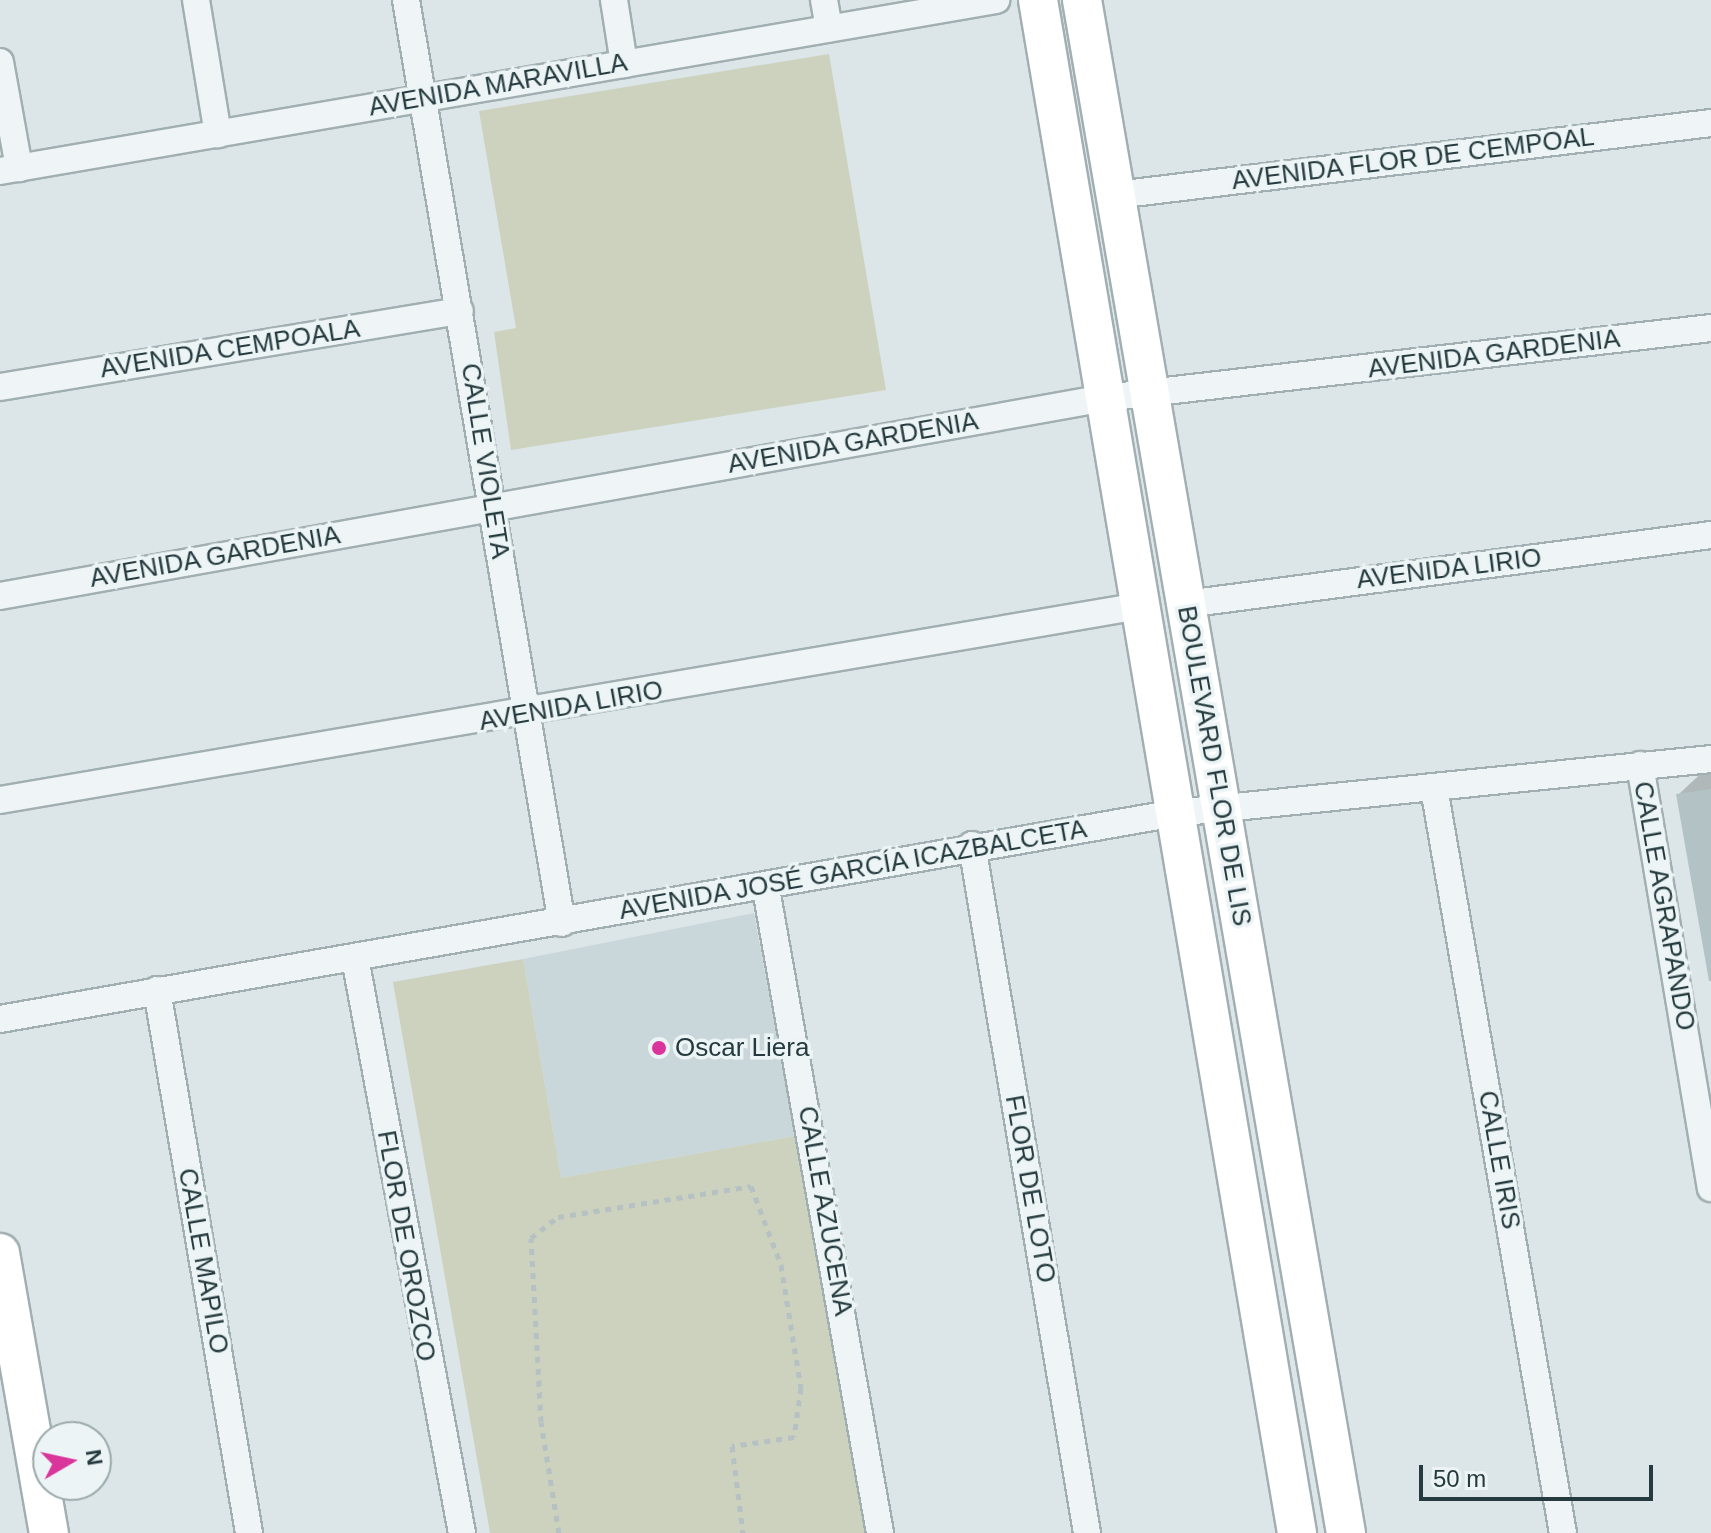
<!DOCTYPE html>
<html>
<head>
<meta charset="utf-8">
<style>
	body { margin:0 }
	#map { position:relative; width:1711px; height:1533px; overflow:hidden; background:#dce6e8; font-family:Helvetica,sans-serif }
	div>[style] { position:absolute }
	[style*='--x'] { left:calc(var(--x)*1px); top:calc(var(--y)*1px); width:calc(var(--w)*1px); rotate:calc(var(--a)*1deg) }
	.built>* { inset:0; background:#cad7da }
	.green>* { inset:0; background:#ccd2bd }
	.shadow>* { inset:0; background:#0003 }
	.building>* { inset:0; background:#b3c2c5 }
	.path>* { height:5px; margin-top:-2.5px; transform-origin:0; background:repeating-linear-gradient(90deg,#b6c1c3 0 6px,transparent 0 12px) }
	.roads { filter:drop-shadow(2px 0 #a1afb2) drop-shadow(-2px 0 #a1afb2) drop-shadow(0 2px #a1afb2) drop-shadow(0 -2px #a1afb2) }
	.street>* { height:26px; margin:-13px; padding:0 13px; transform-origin:13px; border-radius:13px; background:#eff5f6 }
	.secondary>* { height:38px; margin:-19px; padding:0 19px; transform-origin:19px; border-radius:19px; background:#fff }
	.dots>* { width:22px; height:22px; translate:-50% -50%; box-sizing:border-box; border:4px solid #ecf4f5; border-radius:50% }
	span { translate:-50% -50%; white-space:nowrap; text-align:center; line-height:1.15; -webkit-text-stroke:7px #ecf4f5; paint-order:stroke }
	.street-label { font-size:26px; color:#253b3f }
	.poi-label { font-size:26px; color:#253b3f }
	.left { translate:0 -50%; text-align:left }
	.north { position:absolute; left:32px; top:1421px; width:80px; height:80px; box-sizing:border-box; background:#ecf4f5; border:2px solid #9caaac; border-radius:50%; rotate:81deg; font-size:22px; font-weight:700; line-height:32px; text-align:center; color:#253b3f }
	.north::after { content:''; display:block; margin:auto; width:28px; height:36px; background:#d9359b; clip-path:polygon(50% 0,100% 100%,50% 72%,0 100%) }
	.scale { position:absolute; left:1419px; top:1465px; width:234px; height:36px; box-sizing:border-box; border:4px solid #253b3f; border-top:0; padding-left:10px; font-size:24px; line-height:28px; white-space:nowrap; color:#253b3f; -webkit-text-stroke:6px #ecf4f5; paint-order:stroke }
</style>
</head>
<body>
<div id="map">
	<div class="built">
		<div style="clip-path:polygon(754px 913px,795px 1136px,561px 1178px,523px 959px)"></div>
	</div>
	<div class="green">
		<div style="clip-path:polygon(829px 54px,886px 390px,511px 450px,494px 332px,516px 328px,479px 111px)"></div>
		<div style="clip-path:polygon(523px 959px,561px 1178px,795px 1136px,865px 1533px,490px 1533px,393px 982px)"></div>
	</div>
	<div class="shadow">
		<div style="clip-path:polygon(1711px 764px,1711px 979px,1678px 795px)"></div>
	</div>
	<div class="building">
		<div style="clip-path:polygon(1711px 789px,1711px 981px,1709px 981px,1676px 794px)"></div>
	</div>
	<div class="path">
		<div style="--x:559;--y:1533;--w:112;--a:-99.2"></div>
		<div style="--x:541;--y:1422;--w:184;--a:-93.1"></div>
		<div style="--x:531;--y:1238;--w:34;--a:-38"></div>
		<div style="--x:558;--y:1217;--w:195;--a:-9.1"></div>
		<div style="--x:751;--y:1186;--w:85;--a:69.2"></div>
		<div style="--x:781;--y:1265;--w:125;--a:80.8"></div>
		<div style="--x:801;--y:1388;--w:49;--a:98.1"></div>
		<div style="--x:794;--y:1437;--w:63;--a:171.7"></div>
		<div style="--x:732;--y:1446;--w:88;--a:82.8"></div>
	</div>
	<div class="roads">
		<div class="street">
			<div style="--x:196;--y:0;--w:136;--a:80.7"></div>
			<div style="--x:406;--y:0;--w:936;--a:80.41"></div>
			<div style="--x:614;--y:0;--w:65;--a:81.1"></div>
			<div style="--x:824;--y:0;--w:29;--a:80"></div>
			<div style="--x:0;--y:62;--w:108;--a:79.8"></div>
			<div style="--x:0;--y:171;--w:1011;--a:-9.74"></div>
			<div style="--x:1116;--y:195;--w:599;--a:-6.9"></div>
			<div style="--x:0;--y:387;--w:466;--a:-9.4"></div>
			<div style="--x:0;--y:596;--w:1123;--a:-10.16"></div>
			<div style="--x:1105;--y:398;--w:610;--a:-6.59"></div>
			<div style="--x:1186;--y:604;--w:530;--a:-7.49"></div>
			<div style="--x:1640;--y:765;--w:429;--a:80.5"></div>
			<div style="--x:1434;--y:788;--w:756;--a:80.18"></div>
			<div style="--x:0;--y:800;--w:1156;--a:-9.66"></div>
			<div style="--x:972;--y:845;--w:698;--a:80.51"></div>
			<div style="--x:766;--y:889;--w:654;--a:79.96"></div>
			<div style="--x:355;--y:958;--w:585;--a:79.46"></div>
			<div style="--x:157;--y:990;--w:551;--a:80.38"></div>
			<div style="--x:0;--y:1019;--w:1193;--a:-9.94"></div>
			<div style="--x:1175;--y:813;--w:539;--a:-5.75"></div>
		</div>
		<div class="secondary">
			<div style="--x:1038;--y:0;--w:1555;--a:80.41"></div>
			<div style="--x:1082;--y:0;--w:1556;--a:80.23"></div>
			<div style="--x:0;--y:1253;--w:284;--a:80.1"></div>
		</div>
	</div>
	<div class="dots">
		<div style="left:659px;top:1048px;background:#d9359b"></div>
	</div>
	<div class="street-label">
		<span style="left:498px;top:85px;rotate:-10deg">AVENIDA MARAVILLA</span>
		<span style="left:1413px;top:159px;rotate:-7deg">AVENIDA FLOR DE CEMPOAL</span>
		<span style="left:230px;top:349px;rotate:-9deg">AVENIDA CEMPOALA</span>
		<span style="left:1494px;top:354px;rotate:-7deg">AVENIDA GARDENIA</span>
		<span style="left:853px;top:443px;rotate:-10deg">AVENIDA GARDENIA</span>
		<span style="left:485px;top:461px;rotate:81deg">CALLE VIOLETA</span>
		<span style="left:215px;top:557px;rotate:-10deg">AVENIDA GARDENIA</span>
		<span style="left:1449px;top:569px;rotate:-7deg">AVENIDA LIRIO</span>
		<span style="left:571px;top:706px;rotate:-10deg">AVENIDA LIRIO</span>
		<span style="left:1214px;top:766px;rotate:80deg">BOULEVARD FLOR DE LIS</span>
		<span style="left:853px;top:870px;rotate:-10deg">AVENIDA JOSÉ GARCÍA ICAZBALCETA</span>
		<span style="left:1664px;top:906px;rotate:80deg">CALLE AGRAPANDO</span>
		<span style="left:1499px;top:1160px;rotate:80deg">CALLE IRIS</span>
		<span style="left:1030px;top:1189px;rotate:80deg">FLOR DE LOTO</span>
		<span style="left:825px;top:1211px;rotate:80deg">CALLE AZUCENA</span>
		<span style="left:406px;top:1246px;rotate:80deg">FLOR DE OROZCO</span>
		<span style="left:203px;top:1261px;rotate:80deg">CALLE MAPILO</span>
	</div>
	<div class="poi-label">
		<span class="left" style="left:675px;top:1048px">Oscar Liera</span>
	</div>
	<div class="north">N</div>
	<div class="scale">50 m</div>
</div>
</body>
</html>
